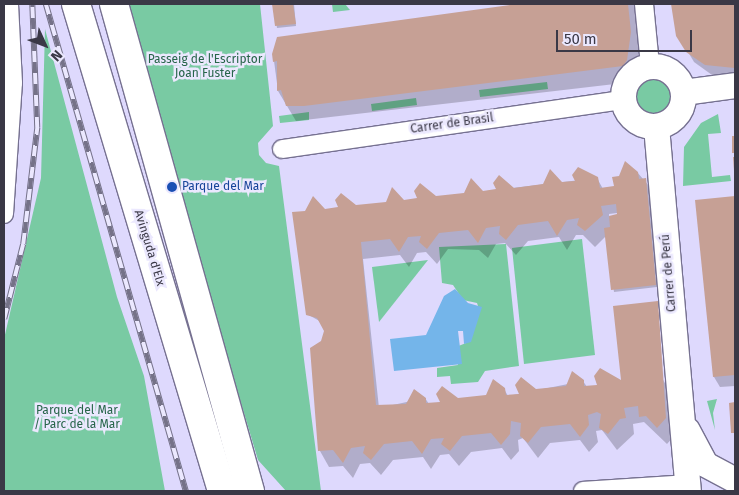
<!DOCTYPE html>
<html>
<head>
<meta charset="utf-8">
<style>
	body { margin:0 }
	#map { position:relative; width:739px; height:495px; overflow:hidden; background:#ded9fd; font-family:"Fira Sans",sans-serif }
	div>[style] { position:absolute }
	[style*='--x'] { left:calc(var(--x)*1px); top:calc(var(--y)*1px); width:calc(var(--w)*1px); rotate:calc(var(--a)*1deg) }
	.green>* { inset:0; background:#79caa3 }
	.round { border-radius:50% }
	.water>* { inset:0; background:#74b5ea }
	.shadow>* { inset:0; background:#0003 }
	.building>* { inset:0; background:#c6a095 }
	.roads { filter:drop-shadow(1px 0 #767191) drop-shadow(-1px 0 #767191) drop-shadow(0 1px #767191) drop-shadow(0 -1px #767191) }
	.street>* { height:18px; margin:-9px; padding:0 9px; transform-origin:9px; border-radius:9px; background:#fff }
	.secondary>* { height:25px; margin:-12.5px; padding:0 12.5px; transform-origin:12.5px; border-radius:12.5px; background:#fff }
	.secondary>.ring { margin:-12.5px; padding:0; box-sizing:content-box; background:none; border:25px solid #fff; border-radius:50% }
	.primary>* { height:28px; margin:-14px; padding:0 14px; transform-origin:14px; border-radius:14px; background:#fff }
	.rail>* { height:5.5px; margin-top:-2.75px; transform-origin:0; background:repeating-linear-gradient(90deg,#ebe8fe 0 11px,#757288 0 22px); box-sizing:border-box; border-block:1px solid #757288 }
	.dots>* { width:14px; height:14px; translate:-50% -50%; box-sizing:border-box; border:2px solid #ebe8fe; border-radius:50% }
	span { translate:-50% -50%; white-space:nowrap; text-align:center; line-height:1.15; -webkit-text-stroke:5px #ebe8fe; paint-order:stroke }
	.park-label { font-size:12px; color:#27654a }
	.street-label { font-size:12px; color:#3a3846 }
	.transit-label { font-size:12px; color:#164399 }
	.left { translate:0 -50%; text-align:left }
	.frame { position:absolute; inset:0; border:5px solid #3a3846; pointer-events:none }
	.north { position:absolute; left:20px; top:20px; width:50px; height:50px; -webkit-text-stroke:4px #ebe8fe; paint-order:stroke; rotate:133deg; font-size:14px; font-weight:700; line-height:20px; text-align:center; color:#3a3846 }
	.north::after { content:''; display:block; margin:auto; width:18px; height:22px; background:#3a3846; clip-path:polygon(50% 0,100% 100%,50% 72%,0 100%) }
	.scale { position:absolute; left:556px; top:30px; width:136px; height:22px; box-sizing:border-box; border:2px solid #3a3846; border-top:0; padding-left:6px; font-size:15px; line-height:18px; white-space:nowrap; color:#3a3846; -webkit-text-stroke:4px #ebe8fe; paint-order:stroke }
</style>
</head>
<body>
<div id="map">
	<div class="green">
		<div style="clip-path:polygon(122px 4px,260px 4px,273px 126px,258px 143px,259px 155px,266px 163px,279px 166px,321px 491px,286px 491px,258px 460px)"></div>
		<div style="clip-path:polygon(332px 4px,345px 4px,350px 10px,333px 12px)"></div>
		<div style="clip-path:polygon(45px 29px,117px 297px,144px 376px,165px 491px,4px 491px,4px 339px,41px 178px)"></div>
		<div class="round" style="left:634px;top:77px;width:38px;height:38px"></div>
		<div style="clip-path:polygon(547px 82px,548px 89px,480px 97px,479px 90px)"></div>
		<div style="clip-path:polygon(416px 98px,417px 105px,372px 111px,371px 104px)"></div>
		<div style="clip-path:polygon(309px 112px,309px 120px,280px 123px,279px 116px)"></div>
		<div style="clip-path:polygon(718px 114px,721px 133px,708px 134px,712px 177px,730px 175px,731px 181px,683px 186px,684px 147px,701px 123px)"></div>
		<div style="clip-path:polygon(582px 239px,595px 355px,524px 364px,512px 248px)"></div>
		<div style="clip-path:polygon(506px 244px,519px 366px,485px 371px,478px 382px,451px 384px,450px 376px,437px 377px,437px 368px,458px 365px,456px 347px,466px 343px,479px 309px,477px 303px,463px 300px,453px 285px,442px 283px,439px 247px)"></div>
		<div style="clip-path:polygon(428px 260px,379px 322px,372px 267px)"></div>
		<div style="clip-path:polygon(717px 399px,713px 413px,715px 430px,707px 401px)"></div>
	</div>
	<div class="water">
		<div style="clip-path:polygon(455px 289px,468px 303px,482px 307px,471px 342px,464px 344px,463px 331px,458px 331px,462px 364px,394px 371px,390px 339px,426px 335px,444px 296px)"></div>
	</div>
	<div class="shadow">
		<div style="clip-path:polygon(273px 4px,294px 4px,296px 26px,277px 28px)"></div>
		<div style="clip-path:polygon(554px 4px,634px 4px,640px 49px,632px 82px,296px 121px,278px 91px,274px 61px,278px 39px)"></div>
		<div style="clip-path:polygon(674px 4px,735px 4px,735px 76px,712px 75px,694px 62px,678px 35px)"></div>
		<div style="clip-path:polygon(evenodd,637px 172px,650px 187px,657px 287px,614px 292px,606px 236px,595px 247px,583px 235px,576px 235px,567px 250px,559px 237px,528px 241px,516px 255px,505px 243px,496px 244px,488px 258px,479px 250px,448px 249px,437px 264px,426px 252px,417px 253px,409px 267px,400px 255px,363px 259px,379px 408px,425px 398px,429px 404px,487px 396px,504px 389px,508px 396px,583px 381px,587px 387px,662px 378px,670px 392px,675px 435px,667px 444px,644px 422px,633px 424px,634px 434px,617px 450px,602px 430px,596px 431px,598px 442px,589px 452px,580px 440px,550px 443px,538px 458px,523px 438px,518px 440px,519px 451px,511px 460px,502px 448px,471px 452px,459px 466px,449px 454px,440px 455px,431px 469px,423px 457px,393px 460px,381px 475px,370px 463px,360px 464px,353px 478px,343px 466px,329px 467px,320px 451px,316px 415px,326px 331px,323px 323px,307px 314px,324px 210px,597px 178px,603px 189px,615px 187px,637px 172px,617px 213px,619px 216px,609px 217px,609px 214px,617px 213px)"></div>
		<div style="clip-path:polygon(735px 197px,735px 386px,720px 387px,714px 377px,696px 201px)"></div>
	</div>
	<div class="building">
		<div style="clip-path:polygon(272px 4px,293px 4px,296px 24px,275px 26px)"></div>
		<div style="clip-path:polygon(517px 4px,628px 4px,631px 32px,627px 60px,623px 66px,304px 106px,286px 106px,281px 90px,277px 91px,277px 61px,273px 62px,272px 54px,277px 37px)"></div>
		<div style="clip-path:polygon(671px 4px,735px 4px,735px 68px,705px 65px,686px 52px,676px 36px)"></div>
		<div style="clip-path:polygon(732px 136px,735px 136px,735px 153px,732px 153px)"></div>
		<div style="clip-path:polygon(733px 157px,735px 157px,735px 171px,734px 171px)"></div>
		<div style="clip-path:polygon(625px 161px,638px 172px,639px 179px,646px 178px,656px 285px,611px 290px,604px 228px,610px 227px,609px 216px,617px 214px,616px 204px,601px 206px,603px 215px,585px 231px,577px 225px,579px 218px,567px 220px,557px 236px,548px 221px,518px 225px,506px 240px,499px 234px,500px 226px,486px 228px,478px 243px,468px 230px,439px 233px,427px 249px,419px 242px,421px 236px,408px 237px,399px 252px,390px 239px,361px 242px,376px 405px,406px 404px,414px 389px,426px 398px,426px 403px,440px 402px,436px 394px,442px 386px,458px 398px,486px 395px,493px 379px,505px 388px,506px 395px,519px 394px,515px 385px,521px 377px,536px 389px,566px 386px,572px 371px,584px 380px,584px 386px,597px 385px,594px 376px,600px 368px,621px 380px,613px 306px,658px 301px,666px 418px,657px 428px,646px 416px,639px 417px,638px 406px,624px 408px,626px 418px,620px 419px,608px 434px,599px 428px,601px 414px,597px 412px,588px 415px,589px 425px,580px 437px,570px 424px,541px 427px,528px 443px,520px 436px,521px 423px,511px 421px,510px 434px,501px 445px,491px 433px,462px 436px,450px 451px,441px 444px,444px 438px,431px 439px,422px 454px,412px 441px,384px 444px,371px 460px,363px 453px,365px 446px,351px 448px,343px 463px,333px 450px,318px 451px,310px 348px,321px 341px,324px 331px,317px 318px,306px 315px,292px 212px,305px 211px,313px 196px,325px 209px,338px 207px,335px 200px,341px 193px,356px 205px,386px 202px,392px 187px,404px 200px,417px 198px,414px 191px,420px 183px,436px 196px,464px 193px,471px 178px,483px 191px,496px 189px,493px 183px,499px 175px,514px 188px,543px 184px,550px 169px,562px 182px,575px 181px,572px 175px,578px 167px,598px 177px,600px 188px,614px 186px,612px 177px,619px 176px)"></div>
		<div style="clip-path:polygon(735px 196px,735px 375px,713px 377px,695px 200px)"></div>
		<div style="clip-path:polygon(735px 402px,735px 433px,731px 433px,729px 403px)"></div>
	</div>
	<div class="roads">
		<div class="street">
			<div style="--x:644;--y:4;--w:61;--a:84.4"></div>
			<div style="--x:282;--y:149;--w:345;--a:-8.2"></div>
			<div style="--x:4;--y:214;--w:131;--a:-86.1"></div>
			<div style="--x:13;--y:83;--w:79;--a:-92.9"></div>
			<div style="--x:583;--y:491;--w:105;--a:-3.8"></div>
		</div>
		<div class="secondary">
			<div class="ring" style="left:623px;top:66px;width:35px;height:35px"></div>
			<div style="--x:683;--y:92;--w:52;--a:-7.7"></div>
			<div style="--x:656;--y:126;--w:366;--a:85"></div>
			<div style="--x:687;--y:430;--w:38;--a:62"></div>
			<div style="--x:705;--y:464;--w:34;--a:28"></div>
		</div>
		<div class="primary">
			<div style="--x:76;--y:4;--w:508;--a:73.31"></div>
			<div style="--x:114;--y:4;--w:506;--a:74.4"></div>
		</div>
	</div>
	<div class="rail">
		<div style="--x:46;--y:4;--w:507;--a:73.96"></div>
		<div style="--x:4;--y:319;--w:77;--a:-75.8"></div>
		<div style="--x:23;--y:244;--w:117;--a:-83.1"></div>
		<div style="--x:37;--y:128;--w:124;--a:-92.3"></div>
	</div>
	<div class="dots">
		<div style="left:172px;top:187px;background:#1a4fb4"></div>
	</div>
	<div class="park-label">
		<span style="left:205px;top:67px">Passeig de l'Escriptor<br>Joan Fuster</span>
		<span style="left:77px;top:418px">Parque del Mar<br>/ Parc de la Mar</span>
	</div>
	<div class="street-label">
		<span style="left:452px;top:124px;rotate:-8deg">Carrer de Brasil</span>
		<span style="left:149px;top:248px;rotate:73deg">Avinguda d'Elx</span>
		<span style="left:669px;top:273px;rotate:-95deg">Carrer de Perú</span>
	</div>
	<div class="transit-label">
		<span class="left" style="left:182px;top:187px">Parque del Mar</span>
	</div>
	<div class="frame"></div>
	<div class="north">N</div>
	<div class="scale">50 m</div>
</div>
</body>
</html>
